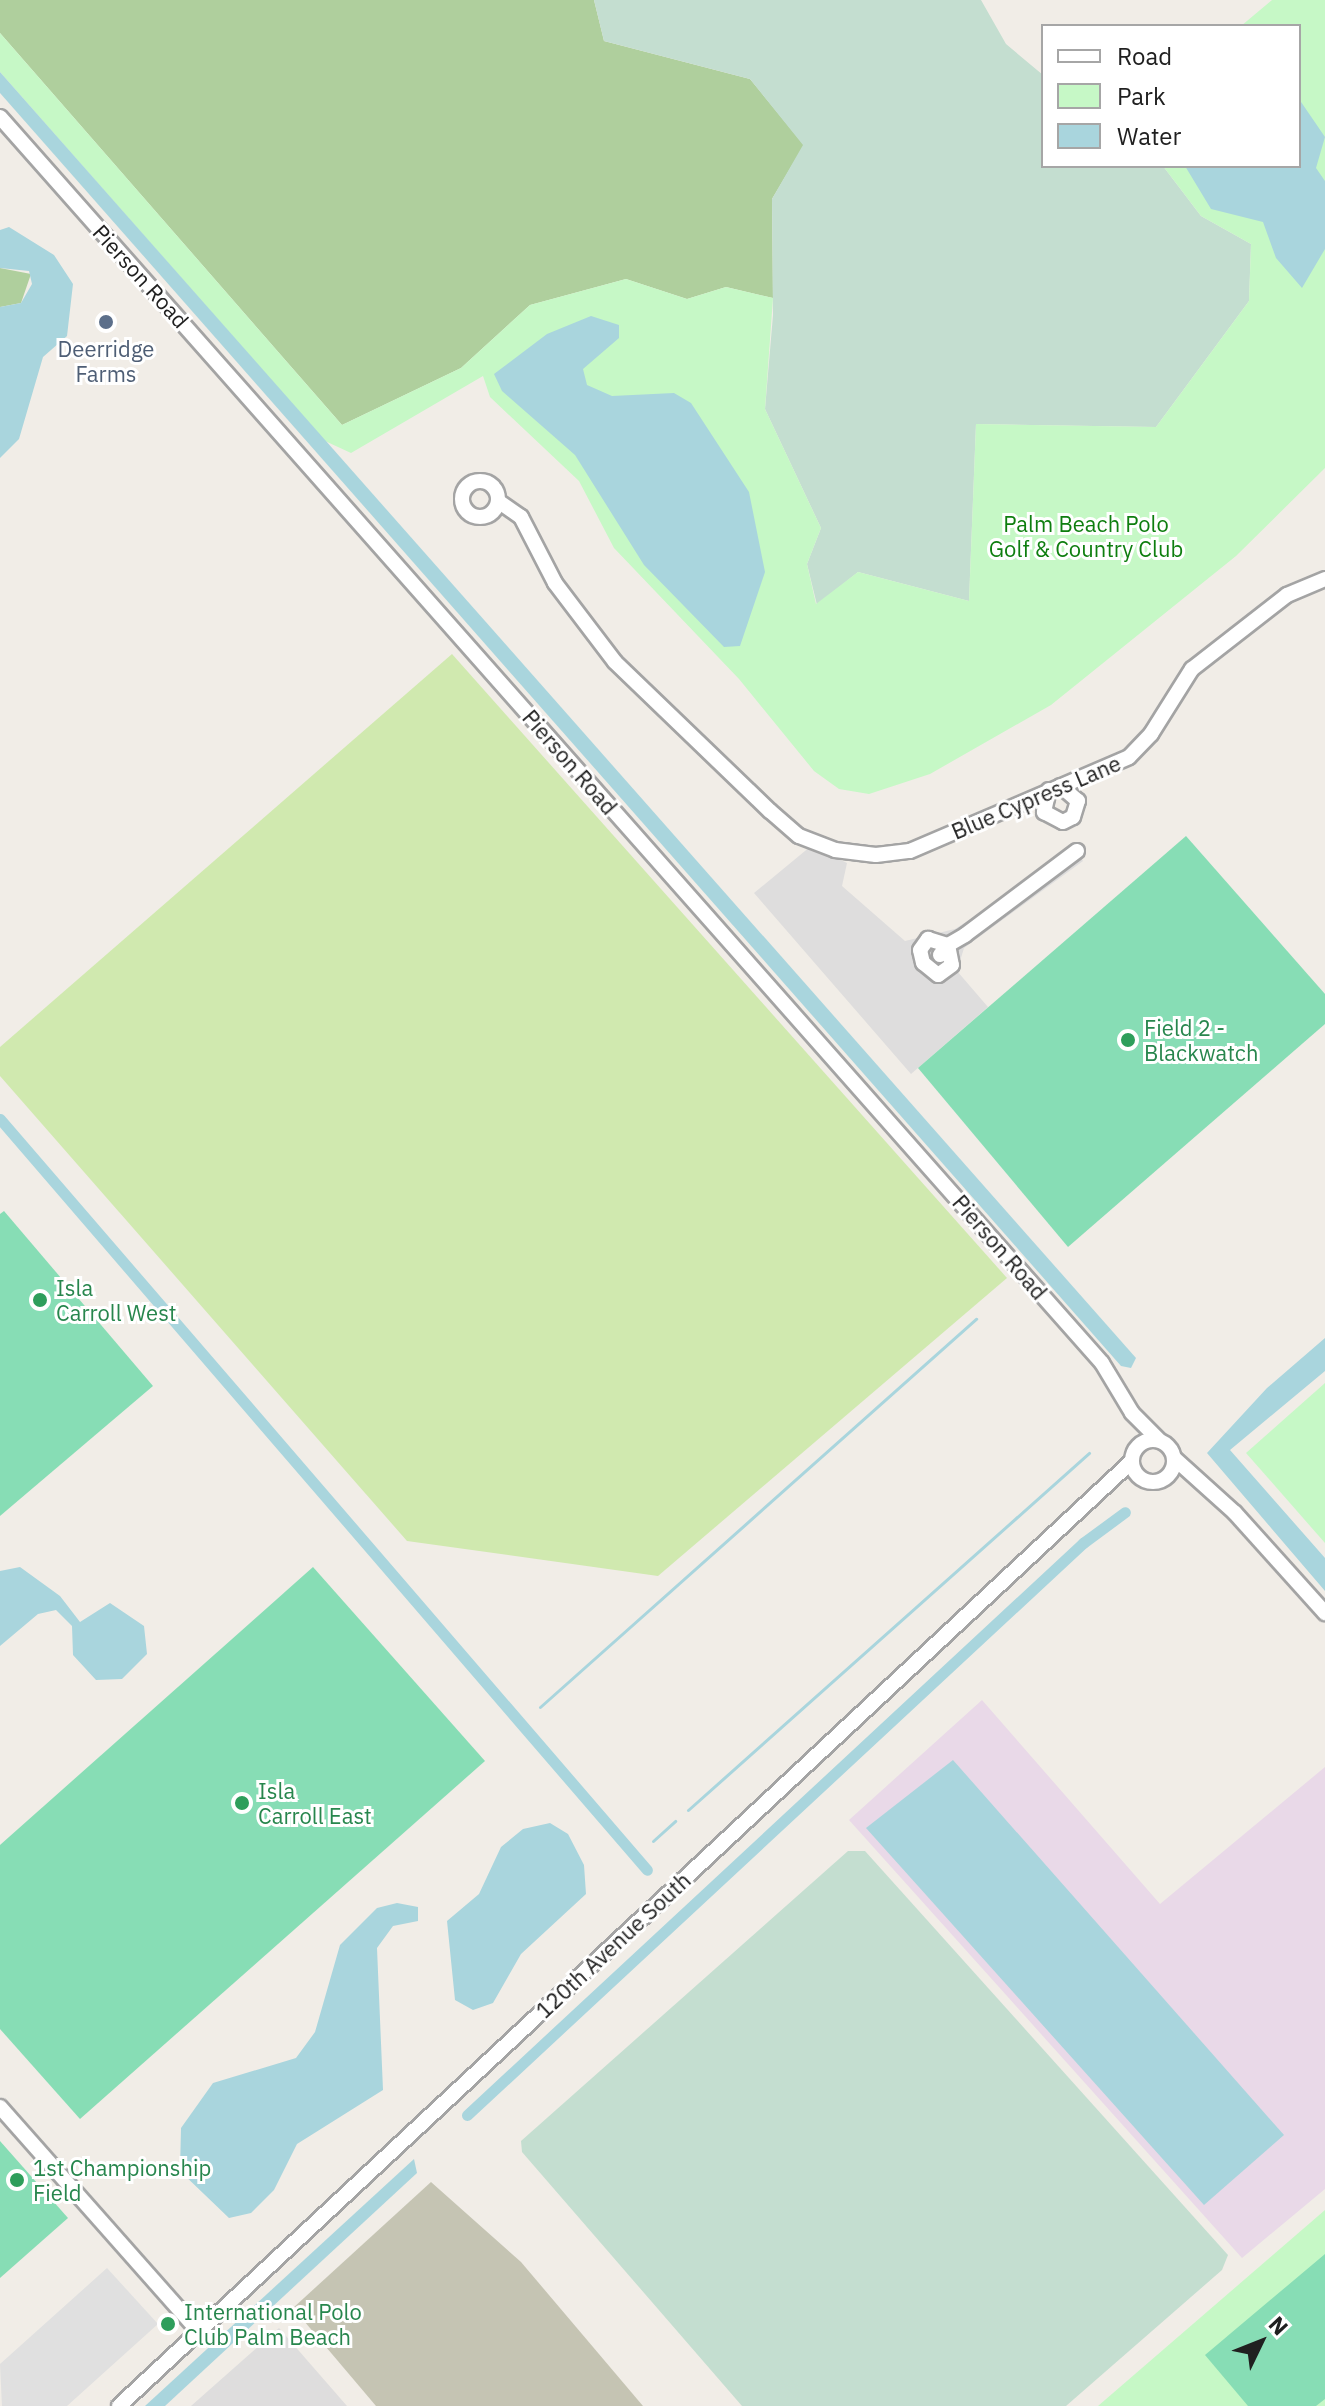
<!DOCTYPE html>
<html>
<head>
<meta charset="utf-8">
<style>
	body { margin:0 }
	#map { position:relative; width:1325px; height:2406px; overflow:hidden; background:#f1ede7; font-family:"IBM Plex Sans",sans-serif }
	div>[style] { position:absolute }
	[style*='--x'] { left:calc(var(--x)*1px); top:calc(var(--y)*1px); width:calc(var(--w)*1px); rotate:calc(var(--a)*1deg) }
	.residential>* { inset:0; background:#dedddd }
	.industrial>* { inset:0; background:#e9d9e8 }
	.construction>* { inset:0; background:#c5c4b3 }
	.grass>* { inset:0; background:#d0e9af }
	.forest>* { inset:0; background:#afcf9d }
	.wetland>* { inset:0; background:#c4ded0 }
	.park>* { inset:0; background:#c6f8c6 }
	.pitch>* { inset:0; background:#87ddb5 }
	.parking>* { inset:0; background:#e0e0e0 }
	.water>* { inset:0; background:#a9d5dd }
	.stream>* { height:3px; margin:-1.5px; padding:0 1.5px; transform-origin:1.5px; border-radius:1.5px; background:#a9d5dd }
	.canal>* { height:11px; margin:-5.5px; padding:0 5.5px; transform-origin:5.5px; border-radius:5.5px; background:#a9d5dd }
	.roads { filter:drop-shadow(2px 0 #a4a4a4) drop-shadow(-2px 0 #a4a4a4) drop-shadow(0 2px #a4a4a4) drop-shadow(0 -2px #a4a4a4) }
	.minor>* { height:14px; margin:-7px; padding:0 7px; transform-origin:7px; border-radius:7px; background:#fff }
	.minor>.ring { margin:-7px; padding:0; box-sizing:content-box; background:none; border:14px solid #fff; border-radius:50% }
	.dots>* { width:22px; height:22px; translate:-50% -50%; box-sizing:border-box; border:4px solid #fff; border-radius:50% }
	span { translate:-50% -50%; white-space:nowrap; text-align:center; line-height:1.15; -webkit-text-stroke:6px #fff; paint-order:stroke }
	.street-label { font-size:22px; color:#202020 }
	.service-label { font-size:22px; color:#4e5e75 }
	.park-label { font-size:22px; color:#0e7e0f }
	.leisure-label { font-size:22px; color:#27864d }
	.left { translate:0 -50%; text-align:left }
	.legend { position:absolute; left:1041px; top:24px; width:260px; height:144px; box-sizing:border-box; background:#fff; border:2px solid #a6a6a6; margin:0; padding:10px 14px; list-style:none; font-size:24px; color:#202020 }
	.legend li { display:flex; align-items:center; gap:16px; height:40px }
	.legend b { width:40px; border:2px solid #a6a6a6 }
	.north { position:absolute; left:1221px; top:2302px; width:80px; height:80px; -webkit-text-stroke:6px #fff; paint-order:stroke; rotate:47deg; font-size:22px; font-weight:700; line-height:32px; text-align:center; color:#202020 }
	.north::after { content:''; display:block; margin:auto; width:28px; height:36px; background:#202020; clip-path:polygon(50% 0,100% 100%,50% 72%,0 100%) }
</style>
</head>
<body>
<div id="map">
	<div class="residential">
		<div style="clip-path:polygon(811px 846px,847px 863px,842px 886px,905px 941px,955px 929px,1077px 851px,1083px 861px,964px 948px,957px 971px,988px 1007px,911px 1074px,754px 893px)"></div>
		<div style="clip-path:polygon(279px 2328px,347px 2406px,191px 2406px)"></div>
	</div>
	<div class="industrial">
		<div style="clip-path:polygon(982px 1700px,1160px 1904px,1325px 1767px,1325px 2189px,1242px 2258px,849px 1820px)"></div>
	</div>
	<div class="construction">
		<div style="clip-path:polygon(431px 2182px,521px 2262px,643px 2406px,376px 2406px,293px 2308px)"></div>
	</div>
	<div class="grass">
		<div style="clip-path:polygon(452px 654px,1007px 1278px,658px 1576px,407px 1541px,0 1076px,0 1047px)"></div>
	</div>
	<div class="forest">
		<div style="clip-path:polygon(0 0,594px 0,604px 41px,750px 79px,804px 145px,772px 199px,773px 298px,726px 287px,687px 299px,626px 279px,530px 305px,461px 368px,342px 425px,0 33px)"></div>
		<div style="clip-path:polygon(0 268px,31px 274px,21px 303px,0 307px)"></div>
	</div>
	<div class="wetland">
		<div style="clip-path:polygon(594px 0,981px 0,1006px 44px,1043px 75px,1043px 166px,1163px 166px,1201px 216px,1251px 244px,1249px 301px,1156px 427px,976px 424px,969px 601px,858px 572px,817px 605px,807px 564px,821px 528px,765px 409px,773px 315px,772px 199px,803px 145px,750px 79px,604px 41px)"></div>
		<div style="clip-path:polygon(848px 1851px,865px 1851px,1228px 2255px,1222px 2270px,1066px 2406px,742px 2406px,522px 2152px,521px 2141px)"></div>
	</div>
	<div class="park">
		<div style="clip-path:polygon(1272px 0,1325px 0,1325px 468px,1236px 556px,1051px 705px,930px 774px,869px 794px,839px 789px,814px 771px,739px 679px,614px 548px,579px 481px,490px 397px,483px 376px,351px 453px,325px 441px,0 72px,0 33px,342px 425px,461px 368px,530px 305px,626px 279px,687px 299px,726px 287px,773px 298px,765px 409px,821px 528px,807px 564px,816px 604px,858px 572px,969px 601px,976px 424px,1156px 427px,1249px 301px,1251px 244px,1201px 216px,1163px 166px,1299px 166px,1299px 26px,1241px 26px)"></div>
		<div style="clip-path:polygon(1325px 1383px,1325px 1543px,1246px 1453px)"></div>
		<div style="clip-path:polygon(1325px 2210px,1325px 2406px,1098px 2406px)"></div>
	</div>
	<div class="pitch">
		<div style="clip-path:polygon(1186px 836px,1325px 994px,1325px 1024px,1068px 1247px,918px 1068px)"></div>
		<div style="clip-path:polygon(4px 1211px,153px 1386px,0 1516px,0 1214px)"></div>
		<div style="clip-path:polygon(313px 1567px,485px 1761px,80px 2119px,0 2029px,0 1845px)"></div>
		<div style="clip-path:polygon(0 2141px,68px 2218px,0 2278px)"></div>
		<div style="clip-path:polygon(1325px 2254px,1325px 2399px,1316px 2406px,1248px 2406px,1205px 2355px)"></div>
	</div>
	<div class="parking">
		<div style="clip-path:polygon(107px 2268px,158px 2324px,67px 2406px,2px 2406px,0 2364px)"></div>
	</div>
	<div class="water">
		<div style="clip-path:polygon(0 72px,1136px 1358px,1131px 1368px,1121px 1366px,0 93px)"></div>
		<div style="clip-path:polygon(1299px 99px,1325px 137px,1316px 168px,1325px 181px,1325px 249px,1302px 288px,1276px 258px,1263px 222px,1211px 209px,1185px 166px,1299px 166px)"></div>
		<div style="clip-path:polygon(9px 227px,54px 255px,73px 284px,67px 336px,43px 357px,19px 439px,0 458px,0 307px,21px 303px,32px 284px,29px 271px,0 268px,0 230px)"></div>
		<div style="clip-path:polygon(591px 316px,619px 325px,619px 338px,583px 369px,587px 385px,612px 396px,674px 393px,691px 403px,749px 492px,765px 572px,740px 646px,724px 647px,644px 565px,575px 455px,502px 391px,494px 374px,547px 334px)"></div>
		<div style="clip-path:polygon(1325px 1338px,1325px 1371px,1230px 1450px,1325px 1558px,1325px 1591px,1207px 1453px,1267px 1388px)"></div>
		<div style="clip-path:polygon(20px 1567px,60px 1596px,80px 1622px,110px 1603px,144px 1626px,147px 1654px,122px 1679px,96px 1680px,73px 1655px,72px 1626px,56px 1610px,38px 1614px,0 1646px,0 1571px)"></div>
		<div style="clip-path:polygon(953px 1760px,1284px 2135px,1204px 2205px,866px 1828px)"></div>
		<div style="clip-path:polygon(550px 1823px,568px 1834px,584px 1865px,586px 1894px,521px 1954px,493px 2003px,473px 2010px,455px 2000px,447px 1921px,479px 1894px,501px 1847px,523px 1829px)"></div>
		<div style="clip-path:polygon(397px 1903px,418px 1907px,418px 1921px,393px 1926px,377px 1948px,383px 2090px,297px 2144px,274px 2190px,251px 2213px,229px 2218px,180px 2171px,181px 2128px,213px 2083px,296px 2058px,315px 2032px,340px 1945px,377px 1908px)"></div>
		<div style="clip-path:polygon(414px 2159px,417px 2173px,165px 2406px,145px 2406px)"></div>
	</div>
	<div class="stream">
		<div style="--x:540;--y:1707;--w:584;--a:-41.67"></div>
		<div style="--x:688;--y:1810;--w:537;--a:-41.68"></div>
		<div style="--x:653;--y:1841;--w:30;--a:-42"></div>
	</div>
	<div class="canal">
		<div style="--x:0;--y:1119;--w:991;--a:49.25"></div>
		<div style="--x:467;--y:2115;--w:841;--a:-42.88"></div>
		<div style="--x:1083;--y:1543;--w:52;--a:-36.4"></div>
	</div>
	<div class="roads">
		<div class="minor">
			<div style="--x:0;--y:117;--w:1663;--a:48.51"></div>
			<div style="--x:1102;--y:1363;--w:58;--a:59"></div>
			<div style="--x:1132;--y:1413;--w:38;--a:45"></div>
			<div class="ring" style="left:462px;top:481px;width:22px;height:22px"></div>
			<div style="--x:498;--y:501;--w:28;--a:35"></div>
			<div style="--x:521;--y:517;--w:74;--a:62.7"></div>
			<div style="--x:555;--y:583;--w:99;--a:52.8"></div>
			<div style="--x:615;--y:662;--w:215;--a:43.9"></div>
			<div style="--x:770;--y:811;--w:38;--a:41"></div>
			<div style="--x:799;--y:836;--w:39;--a:21"></div>
			<div style="--x:835;--y:850;--w:41;--a:7"></div>
			<div style="--x:876;--y:855;--w:34;--a:-7"></div>
			<div style="--x:910;--y:851;--w:238;--a:-23.2"></div>
			<div style="--x:1129;--y:757;--w:32;--a:-46"></div>
			<div style="--x:1151;--y:734;--w:77;--a:-57.8"></div>
			<div style="--x:1192;--y:669;--w:120;--a:-37.9"></div>
			<div style="--x:1287;--y:595;--w:41;--a:-22.8"></div>
			<div style="--x:1049;--y:790;--w:23;--a:103"></div>
			<div style="--x:1044;--y:812;--w:21;--a:28"></div>
			<div style="--x:1063;--y:822;--w:11;--a:-27"></div>
			<div style="--x:1073;--y:817;--w:17;--a:-73"></div>
			<div style="--x:1078;--y:801;--w:23;--a:-139"></div>
			<div style="--x:940;--y:955;--w:13;--a:-51"></div>
			<div style="--x:948;--y:945;--w:20;--a:79"></div>
			<div style="--x:952;--y:965;--w:17;--a:144"></div>
			<div style="--x:938;--y:975;--w:19;--a:-141"></div>
			<div style="--x:923;--y:963;--w:13;--a:-103"></div>
			<div style="--x:920;--y:950;--w:14;--a:-54"></div>
			<div style="--x:928;--y:939;--w:21;--a:17"></div>
			<div style="--x:948;--y:945;--w:20;--a:-30"></div>
			<div style="--x:965;--y:935;--w:140;--a:-36.9"></div>
			<div class="ring" style="left:1132px;top:1440px;width:28px;height:28px"></div>
			<div style="--x:1174;--y:1458;--w:82;--a:42"></div>
			<div style="--x:1235;--y:1513;--w:135;--a:48"></div>
			<div style="--x:0;--y:2107;--w:299;--a:48.5"></div>
			<div style="--x:119;--y:2406;--w:1384;--a:-43.01"></div>
		</div>
	</div>
	<div class="dots">
		<div style="left:106px;top:322px;background:#5c6f8a"></div>
		<div style="left:1128px;top:1040px;background:#2e9e5b"></div>
		<div style="left:40px;top:1300px;background:#2e9e5b"></div>
		<div style="left:242px;top:1803px;background:#2e9e5b"></div>
		<div style="left:17px;top:2180px;background:#2e9e5b"></div>
		<div style="left:168px;top:2324px;background:#2e9e5b"></div>
	</div>
	<div class="street-label">
		<span style="left:141px;top:276px;rotate:48deg">Pierson Road</span>
		<span style="left:570px;top:762px;rotate:49deg">Pierson Road</span>
		<span style="left:1036px;top:797px;rotate:-23deg">Blue Cypress Lane</span>
		<span style="left:1000px;top:1247px;rotate:49deg">Pierson Road</span>
		<span style="left:613px;top:1945px;rotate:-43deg">120th Avenue South</span>
	</div>
	<div class="service-label">
		<span style="left:106px;top:361px">Deerridge<br>Farms</span>
	</div>
	<div class="park-label">
		<span style="left:1086px;top:536px">Palm Beach Polo<br>Golf &amp; Country Club</span>
	</div>
	<div class="leisure-label">
		<span class="left" style="left:1144px;top:1040px">Field 2 -<br>Blackwatch</span>
		<span class="left" style="left:56px;top:1300px">Isla<br>Carroll West</span>
		<span class="left" style="left:258px;top:1803px">Isla<br>Carroll East</span>
		<span class="left" style="left:33px;top:2180px">1st Championship<br>Field</span>
		<span class="left" style="left:184px;top:2324px">International Polo<br>Club Palm Beach</span>
	</div>
	<ul class="legend">
	<li><b style="height:10px;background:#fff"></b>Road</li>
	<li><b style="height:22px;background:#c6f8c6"></b>Park</li>
	<li><b style="height:22px;background:#a9d5dd"></b>Water</li>
	</ul>
	<div class="north">N</div>
</div>
</body>
</html>
